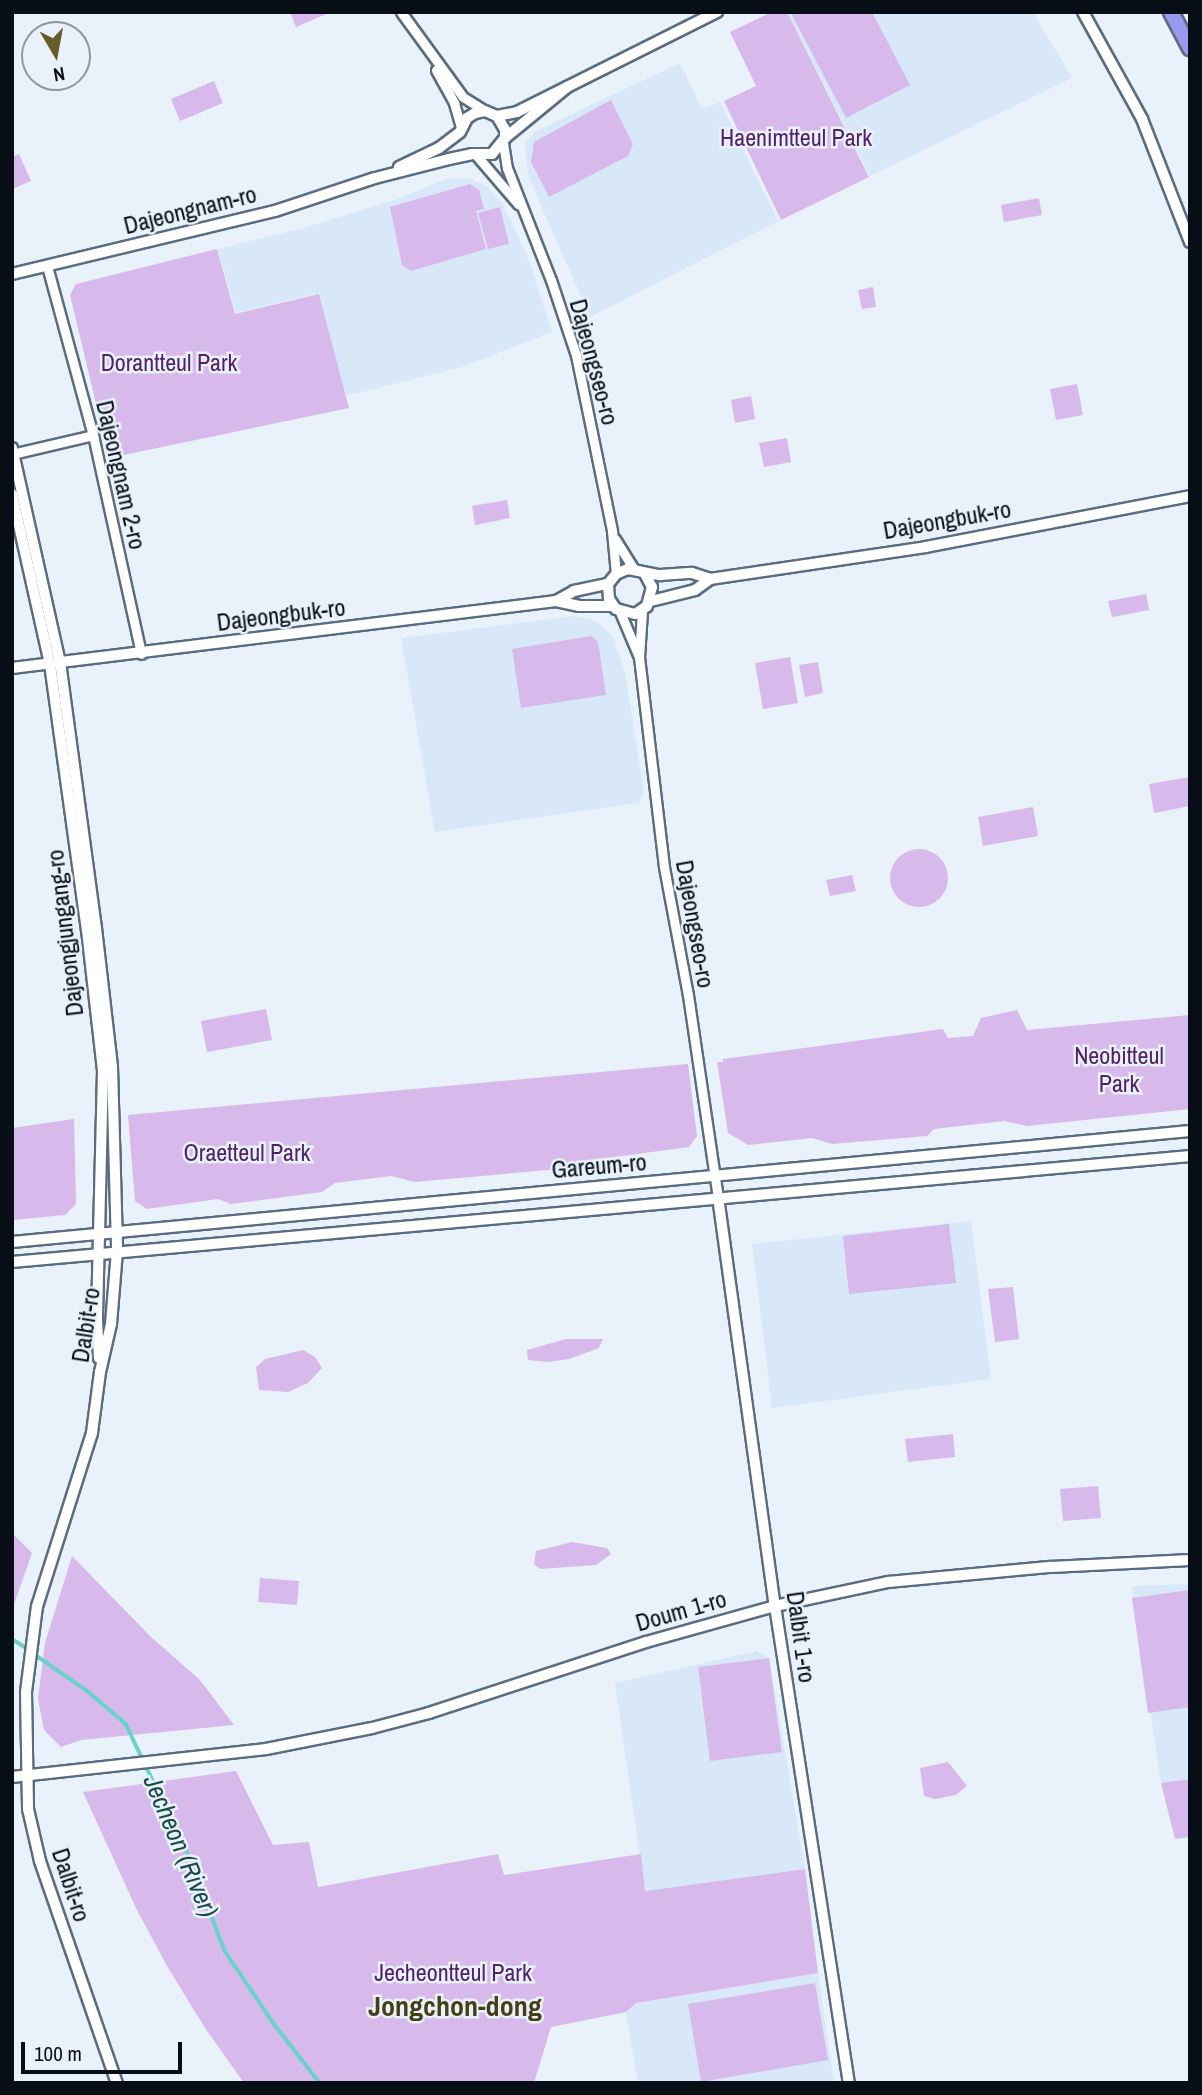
<!DOCTYPE html>
<html>
<head>
<meta charset="utf-8">
<style>
	body { margin:0 }
	#map { position:relative; width:1202px; height:2095px; overflow:hidden; background:#e9f1fb; font-family:"Archivo Narrow",sans-serif }
	div>[style] { position:absolute }
	[style*='--x'] { left:calc(var(--x)*1px); top:calc(var(--y)*1px); width:calc(var(--w)*1px); rotate:calc(var(--a)*1deg) }
	.built>* { inset:0; background:#d8e8f9 }
	.green>* { inset:0; background:#d8b9eb }
	.round { border-radius:50% }
	.stream>* { height:3.5px; margin:-1.75px; padding:0 1.75px; transform-origin:1.75px; border-radius:1.75px; background:#68d2cc }
	.roads { filter:drop-shadow(2px 0 #5a6c81) drop-shadow(-2px 0 #5a6c81) drop-shadow(0 2px #5a6c81) drop-shadow(0 -2px #5a6c81) }
	.minor>* { height:9px; margin:-4.5px; padding:0 4.5px; transform-origin:4.5px; border-radius:4.5px; background:#fff }
	.tertiary>* { height:10px; margin:-5px; padding:0 5px; transform-origin:5px; border-radius:5px; background:#fff }
	.trunk>* { height:14px; margin:-7px; padding:0 7px; transform-origin:7px; border-radius:7px; background:#9b98f0 }
	span { translate:-50% -50%; white-space:nowrap; text-align:center; line-height:1.15; -webkit-text-stroke:5px #e9f1fb; paint-order:stroke }
	.park-label { font-size:24px; color:#53216c }
	.street-label { font-size:24px; color:#070e16 }
	.water-label { font-size:26px; color:#1a4a47; font-style:italic }
	.quarter-label { font-size:28px; color:#463f16; font-weight:700 }
	.frame { position:absolute; inset:0; border:14px solid #070e16; pointer-events:none }
	.north { position:absolute; left:21px; top:21px; width:70px; height:70px; box-sizing:border-box; background:#e9f1fb; border:2px solid #8f969f; border-radius:50%; rotate:170deg; font-size:19px; font-weight:700; line-height:28px; text-align:center; color:#070e16 }
	.north::after { content:''; display:block; margin:auto; width:24px; height:32px; background:#665d29; clip-path:polygon(50% 0,100% 100%,50% 72%,0 100%) }
	.scale { position:absolute; left:21px; top:2042px; width:161px; height:32px; box-sizing:border-box; border:4px solid #070e16; border-top:0; padding-left:9px; font-size:21px; line-height:24px; white-space:nowrap; color:#070e16; -webkit-text-stroke:5px #e9f1fb; paint-order:stroke }
</style>
</head>
<body>
<div id="map">
	<div class="built">
		<div style="clip-path:polygon(787px 12px,1033px 12px,1072px 78px,870px 176px)"></div>
		<div style="clip-path:polygon(680px 63px,702px 109px,720px 102px,778px 221px,590px 317px,528px 176px,525px 143px,536px 131px)"></div>
		<div style="clip-path:polygon(446px 179px,471px 179px,487px 186px,503px 204px,529px 260px,552px 332px,462px 367px,346px 396px,319px 293px,236px 313px,218px 249px,303px 228px,395px 200px)"></div>
		<div style="clip-path:polygon(575px 616px,596px 621px,613px 637px,625px 672px,644px 794px,639px 803px,435px 832px,401px 638px)"></div>
		<div style="clip-path:polygon(971px 1221px,991px 1379px,772px 1408px,752px 1244px)"></div>
		<div style="clip-path:polygon(1190px 1584px,1190px 1779px,1161px 1783px,1132px 1586px)"></div>
		<div style="clip-path:polygon(757px 1651px,769px 1658px,805px 1869px,645px 1891px,615px 1683px)"></div>
		<div style="clip-path:polygon(818px 1973px,834px 2083px,638px 2083px,626px 2012px,636px 2003px)"></div>
	</div>
	<div class="green">
		<div style="clip-path:polygon(290px 12px,331px 12px,296px 27px)"></div>
		<div style="clip-path:polygon(772px 12px,787px 12px,869px 177px,781px 220px,724px 101px,756px 86px,730px 32px)"></div>
		<div style="clip-path:polygon(796px 12px,872px 12px,910px 85px,846px 118px,792px 15px)"></div>
		<div style="clip-path:polygon(214px 81px,223px 103px,180px 121px,171px 99px)"></div>
		<div style="clip-path:polygon(611px 100px,633px 144px,628px 156px,549px 197px,531px 162px,534px 142px)"></div>
		<div style="clip-path:polygon(19px 154px,31px 181px,12px 189px,12px 157px)"></div>
		<div style="clip-path:polygon(470px 184px,479px 190px,484px 209px,476px 211px,486px 249px,411px 271px,402px 265px,390px 207px)"></div>
		<div style="clip-path:polygon(1039px 198px,1042px 215px,1004px 222px,1001px 205px)"></div>
		<div style="clip-path:polygon(500px 207px,509px 244px,488px 249px,478px 213px)"></div>
		<div style="clip-path:polygon(217px 249px,235px 314px,319px 294px,349px 408px,109px 458px,70px 295px,76px 284px)"></div>
		<div style="clip-path:polygon(873px 287px,876px 307px,862px 309px,858px 290px)"></div>
		<div style="clip-path:polygon(1077px 384px,1083px 415px,1056px 420px,1050px 389px)"></div>
		<div style="clip-path:polygon(751px 396px,755px 419px,735px 423px,731px 400px)"></div>
		<div style="clip-path:polygon(787px 438px,791px 462px,764px 467px,759px 443px)"></div>
		<div style="clip-path:polygon(507px 500px,510px 518px,475px 525px,472px 506px)"></div>
		<div style="clip-path:polygon(1146px 594px,1149px 610px,1112px 617px,1108px 601px)"></div>
		<div style="clip-path:polygon(591px 636px,598px 642px,606px 695px,521px 708px,512px 649px)"></div>
		<div style="clip-path:polygon(790px 657px,798px 703px,763px 709px,755px 663px)"></div>
		<div style="clip-path:polygon(818px 662px,823px 693px,805px 697px,799px 665px)"></div>
		<div style="clip-path:polygon(1190px 777px,1190px 806px,1154px 813px,1149px 784px)"></div>
		<div style="clip-path:polygon(1033px 807px,1038px 836px,983px 846px,978px 817px)"></div>
		<div class="round" style="left:890px;top:849px;width:58px;height:58px"></div>
		<div style="clip-path:polygon(852px 875px,856px 891px,830px 896px,826px 880px)"></div>
		<div style="clip-path:polygon(266px 1009px,272px 1040px,207px 1052px,201px 1021px)"></div>
		<div style="clip-path:polygon(1017px 1010px,1027px 1030px,1190px 1015px,1190px 1109px,1027px 1126px,1004px 1121px,934px 1129px,927px 1136px,832px 1144px,812px 1138px,748px 1145px,728px 1133px,717px 1062px,723px 1062px,723px 1059px,943px 1029px,948px 1038px,973px 1036px,981px 1018px)"></div>
		<div style="clip-path:polygon(688px 1064px,697px 1136px,689px 1147px,592px 1160px,581px 1167px,415px 1182px,391px 1176px,335px 1183px,322px 1192px,231px 1204px,218px 1199px,147px 1209px,135px 1201px,128px 1115px)"></div>
		<div style="clip-path:polygon(74px 1119px,76px 1204px,65px 1215px,12px 1220px,12px 1128px)"></div>
		<div style="clip-path:polygon(949px 1224px,956px 1283px,849px 1294px,843px 1236px)"></div>
		<div style="clip-path:polygon(1013px 1287px,1019px 1339px,995px 1342px,988px 1289px)"></div>
		<div style="clip-path:polygon(566px 1339px,603px 1339px,599px 1348px,569px 1359px,548px 1362px,528px 1360px,527px 1350px)"></div>
		<div style="clip-path:polygon(303px 1350px,315px 1357px,322px 1368px,308px 1383px,288px 1392px,259px 1390px,256px 1367px,265px 1359px)"></div>
		<div style="clip-path:polygon(953px 1434px,955px 1457px,908px 1462px,905px 1439px)"></div>
		<div style="clip-path:polygon(1098px 1486px,1101px 1518px,1063px 1521px,1060px 1489px)"></div>
		<div style="clip-path:polygon(12px 1533px,32px 1553px,12px 1610px)"></div>
		<div style="clip-path:polygon(572px 1542px,607px 1548px,611px 1554px,596px 1565px,540px 1569px,534px 1564px,536px 1551px)"></div>
		<div style="clip-path:polygon(72px 1556px,151px 1637px,200px 1680px,234px 1725px,81px 1740px,61px 1747px,44px 1730px,38px 1699px,45px 1643px)"></div>
		<div style="clip-path:polygon(260px 1578px,299px 1581px,297px 1605px,258px 1602px)"></div>
		<div style="clip-path:polygon(1190px 1590px,1190px 1707px,1148px 1713px,1132px 1598px)"></div>
		<div style="clip-path:polygon(769px 1658px,782px 1752px,710px 1761px,698px 1667px)"></div>
		<div style="clip-path:polygon(948px 1762px,967px 1786px,956px 1795px,935px 1799px,924px 1796px,920px 1768px)"></div>
		<div style="clip-path:polygon(236px 1771px,273px 1845px,309px 1842px,318px 1887px,498px 1854px,504px 1875px,641px 1854px,645px 1891px,805px 1869px,818px 1973px,636px 2003px,626px 2012px,551px 2027px,534px 2083px,244px 2083px,205px 2028px,167px 1966px,136px 1908px,83px 1792px)"></div>
		<div style="clip-path:polygon(1190px 1779px,1190px 1837px,1175px 1839px,1161px 1783px)"></div>
		<div style="clip-path:polygon(815px 1983px,828px 2060px,701px 2082px,688px 2004px)"></div>
	</div>
	<div class="stream">
		<div style="--x:12;--y:1639;--w:19;--a:32"></div>
		<div style="--x:34;--y:1654;--w:67;--a:34.6"></div>
		<div style="--x:89;--y:1692;--w:49;--a:40.9"></div>
		<div style="--x:126;--y:1724;--w:146;--a:64.5"></div>
		<div style="--x:189;--y:1856;--w:102;--a:69.2"></div>
		<div style="--x:225;--y:1951;--w:89;--a:56"></div>
		<div style="--x:275;--y:2025;--w:73;--a:52.2"></div>
	</div>
	<div class="roads">
		<div class="minor">
			<div style="--x:401;--y:12;--w:105;--a:53.9"></div>
			<div style="--x:463;--y:97;--w:26;--a:32"></div>
			<div style="--x:436;--y:70;--w:38;--a:61"></div>
			<div style="--x:454;--y:103;--w:25;--a:74"></div>
			<div style="--x:503;--y:143;--w:25;--a:81"></div>
			<div style="--x:507;--y:168;--w:120;--a:68.6"></div>
			<div style="--x:551;--y:280;--w:79;--a:71.6"></div>
			<div style="--x:576;--y:355;--w:180;--a:78.4"></div>
			<div style="--x:612;--y:531;--w:43;--a:84.7"></div>
			<div style="--x:476;--y:155;--w:65;--a:49.4"></div>
			<div style="--x:47;--y:266;--w:175;--a:74.8"></div>
			<div style="--x:93;--y:435;--w:224;--a:77.6"></div>
			<div style="--x:12;--y:454;--w:83;--a:-13.2"></div>
			<div style="--x:615;--y:539;--w:36;--a:58"></div>
			<div style="--x:642;--y:611;--w:46;--a:93.7"></div>
			<div style="--x:639;--y:657;--w:211;--a:83.2"></div>
			<div style="--x:664;--y:867;--w:130;--a:79.4"></div>
			<div style="--x:688;--y:995;--w:204;--a:81.6"></div>
			<div style="--x:620;--y:612;--w:49;--a:67.1"></div>
		</div>
		<div class="tertiary">
			<div style="--x:1083;--y:12;--w:122;--a:61.1"></div>
			<div style="--x:1142;--y:119;--w:132;--a:68.7"></div>
			<div style="--x:497;--y:116;--w:20;--a:-11"></div>
			<div style="--x:517;--y:112;--w:224;--a:-26.6"></div>
			<div style="--x:399;--y:167;--w:44;--a:-25.4"></div>
			<div style="--x:439;--y:148;--w:26;--a:-37"></div>
			<div style="--x:460;--y:132;--w:16;--a:-63"></div>
			<div style="--x:467;--y:118;--w:9;--a:-32"></div>
			<div style="--x:475;--y:113;--w:10;--a:-11"></div>
			<div style="--x:485;--y:111;--w:13;--a:23"></div>
			<div style="--x:497;--y:116;--w:16;--a:60"></div>
			<div style="--x:505;--y:130;--w:8;--a:90"></div>
			<div style="--x:12;--y:274;--w:270;--a:-13.5"></div>
			<div style="--x:275;--y:211;--w:105;--a:-18.3"></div>
			<div style="--x:375;--y:178;--w:76;--a:-14.4"></div>
			<div style="--x:449;--y:159;--w:24;--a:-12"></div>
			<div style="--x:472;--y:154;--w:20;--a:0"></div>
			<div style="--x:492;--y:154;--w:21;--a:-51"></div>
			<div style="--x:505;--y:138;--w:80;--a:-39.4"></div>
			<div style="--x:12;--y:448;--w:219;--a:77.4"></div>
			<div style="--x:60;--y:662;--w:268;--a:82.3"></div>
			<div style="--x:96;--y:928;--w:140;--a:83.4"></div>
			<div style="--x:112;--y:1067;--w:184;--a:88.4"></div>
			<div style="--x:117;--y:1251;--w:73;--a:94.7"></div>
			<div style="--x:111;--y:1324;--w:49;--a:102.9"></div>
			<div style="--x:100;--y:1372;--w:62;--a:97.5"></div>
			<div style="--x:92;--y:1433;--w:182;--a:107.6"></div>
			<div style="--x:37;--y:1606;--w:87;--a:97.3"></div>
			<div style="--x:26;--y:1692;--w:117;--a:89"></div>
			<div style="--x:28;--y:1809;--w:53;--a:77"></div>
			<div style="--x:40;--y:1861;--w:235;--a:70.9"></div>
			<div style="--x:12;--y:494;--w:174;--a:77.4"></div>
			<div style="--x:50;--y:664;--w:269;--a:82.1"></div>
			<div style="--x:87;--y:930;--w:142;--a:83.5"></div>
			<div style="--x:103;--y:1071;--w:249;--a:91.4"></div>
			<div style="--x:97;--y:1320;--w:38;--a:87"></div>
			<div style="--x:645;--y:574;--w:15;--a:62"></div>
			<div style="--x:652;--y:587;--w:20;--a:105"></div>
			<div style="--x:647;--y:606;--w:14;--a:146"></div>
			<div style="--x:635;--y:614;--w:20;--a:-165"></div>
			<div style="--x:616;--y:609;--w:12;--a:-125"></div>
			<div style="--x:609;--y:599;--w:15;--a:-94"></div>
			<div style="--x:608;--y:584;--w:13;--a:-51"></div>
			<div style="--x:616;--y:574;--w:13;--a:-23"></div>
			<div style="--x:628;--y:569;--w:33;--a:11"></div>
			<div style="--x:660;--y:575;--w:32;--a:-4"></div>
			<div style="--x:692;--y:573;--w:19;--a:18"></div>
			<div style="--x:710;--y:579;--w:218;--a:-8.4"></div>
			<div style="--x:926;--y:547;--w:269;--a:-10.9"></div>
			<div style="--x:556;--y:601;--w:21;--a:-29"></div>
			<div style="--x:574;--y:591;--w:35;--a:-12"></div>
			<div style="--x:651;--y:601;--w:45;--a:-14"></div>
			<div style="--x:695;--y:590;--w:19;--a:-36"></div>
			<div style="--x:12;--y:668;--w:548;--a:-7.02"></div>
			<div style="--x:556;--y:601;--w:24;--a:12"></div>
			<div style="--x:579;--y:606;--w:34;--a:0"></div>
			<div style="--x:718;--y:1197;--w:413;--a:82.1"></div>
			<div style="--x:775;--y:1606;--w:483;--a:81.2"></div>
			<div style="--x:12;--y:1242;--w:1183;--a:-5.38"></div>
			<div style="--x:12;--y:1262;--w:1183;--a:-5.14"></div>
			<div style="--x:12;--y:1777;--w:256;--a:-6.3"></div>
			<div style="--x:266;--y:1749;--w:108;--a:-11.2"></div>
			<div style="--x:372;--y:1728;--w:59;--a:-14.7"></div>
			<div style="--x:429;--y:1713;--w:228;--a:-18.1"></div>
			<div style="--x:646;--y:1642;--w:134;--a:-15.6"></div>
			<div style="--x:775;--y:1606;--w:116;--a:-12"></div>
			<div style="--x:888;--y:1582;--w:164;--a:-5.3"></div>
			<div style="--x:1051;--y:1567;--w:139;--a:-2.9"></div>
		</div>
		<div class="trunk">
			<div style="--x:1171;--y:12;--w:41;--a:62.2"></div>
		</div>
	</div>
	<div class="park-label">
		<span style="left:796px;top:138px">Haenimtteul Park</span>
		<span style="left:169px;top:363px">Dorantteul Park</span>
		<span style="left:1119px;top:1070px">Neobitteul<br>Park</span>
		<span style="left:247px;top:1153px">Oraetteul Park</span>
		<span style="left:453px;top:1973px">Jecheontteul Park</span>
	</div>
	<div class="street-label">
		<span style="left:190px;top:210px;rotate:-14deg">Dajeongnam-ro</span>
		<span style="left:594px;top:362px;rotate:75deg">Dajeongseo-ro</span>
		<span style="left:121px;top:475px;rotate:77deg">Dajeongnam 2-ro</span>
		<span style="left:947px;top:520px;rotate:-10deg">Dajeongbuk-ro</span>
		<span style="left:281px;top:615px;rotate:-7deg">Dajeongbuk-ro</span>
		<span style="left:695px;top:924px;rotate:80deg">Dajeongseo-ro</span>
		<span style="left:65px;top:933px;rotate:-97deg">Dajeongjungang-ro</span>
		<span style="left:599px;top:1166px;rotate:-5deg">Gareum-ro</span>
		<span style="left:86px;top:1325px;rotate:-81deg">Dalbit-ro</span>
		<span style="left:681px;top:1611px;rotate:-16deg">Doum 1-ro</span>
		<span style="left:801px;top:1637px;rotate:82deg">Dalbit 1-ro</span>
		<span style="left:71px;top:1885px;rotate:72deg">Dalbit-ro</span>
	</div>
	<div class="water-label">
		<span style="left:181px;top:1846px;rotate:67deg">Jecheon (River)</span>
	</div>
	<div class="quarter-label">
		<span style="left:455px;top:2006px">Jongchon-dong</span>
	</div>
	<div class="frame"></div>
	<div class="north">N</div>
	<div class="scale">100 m</div>
</div>
</body>
</html>
